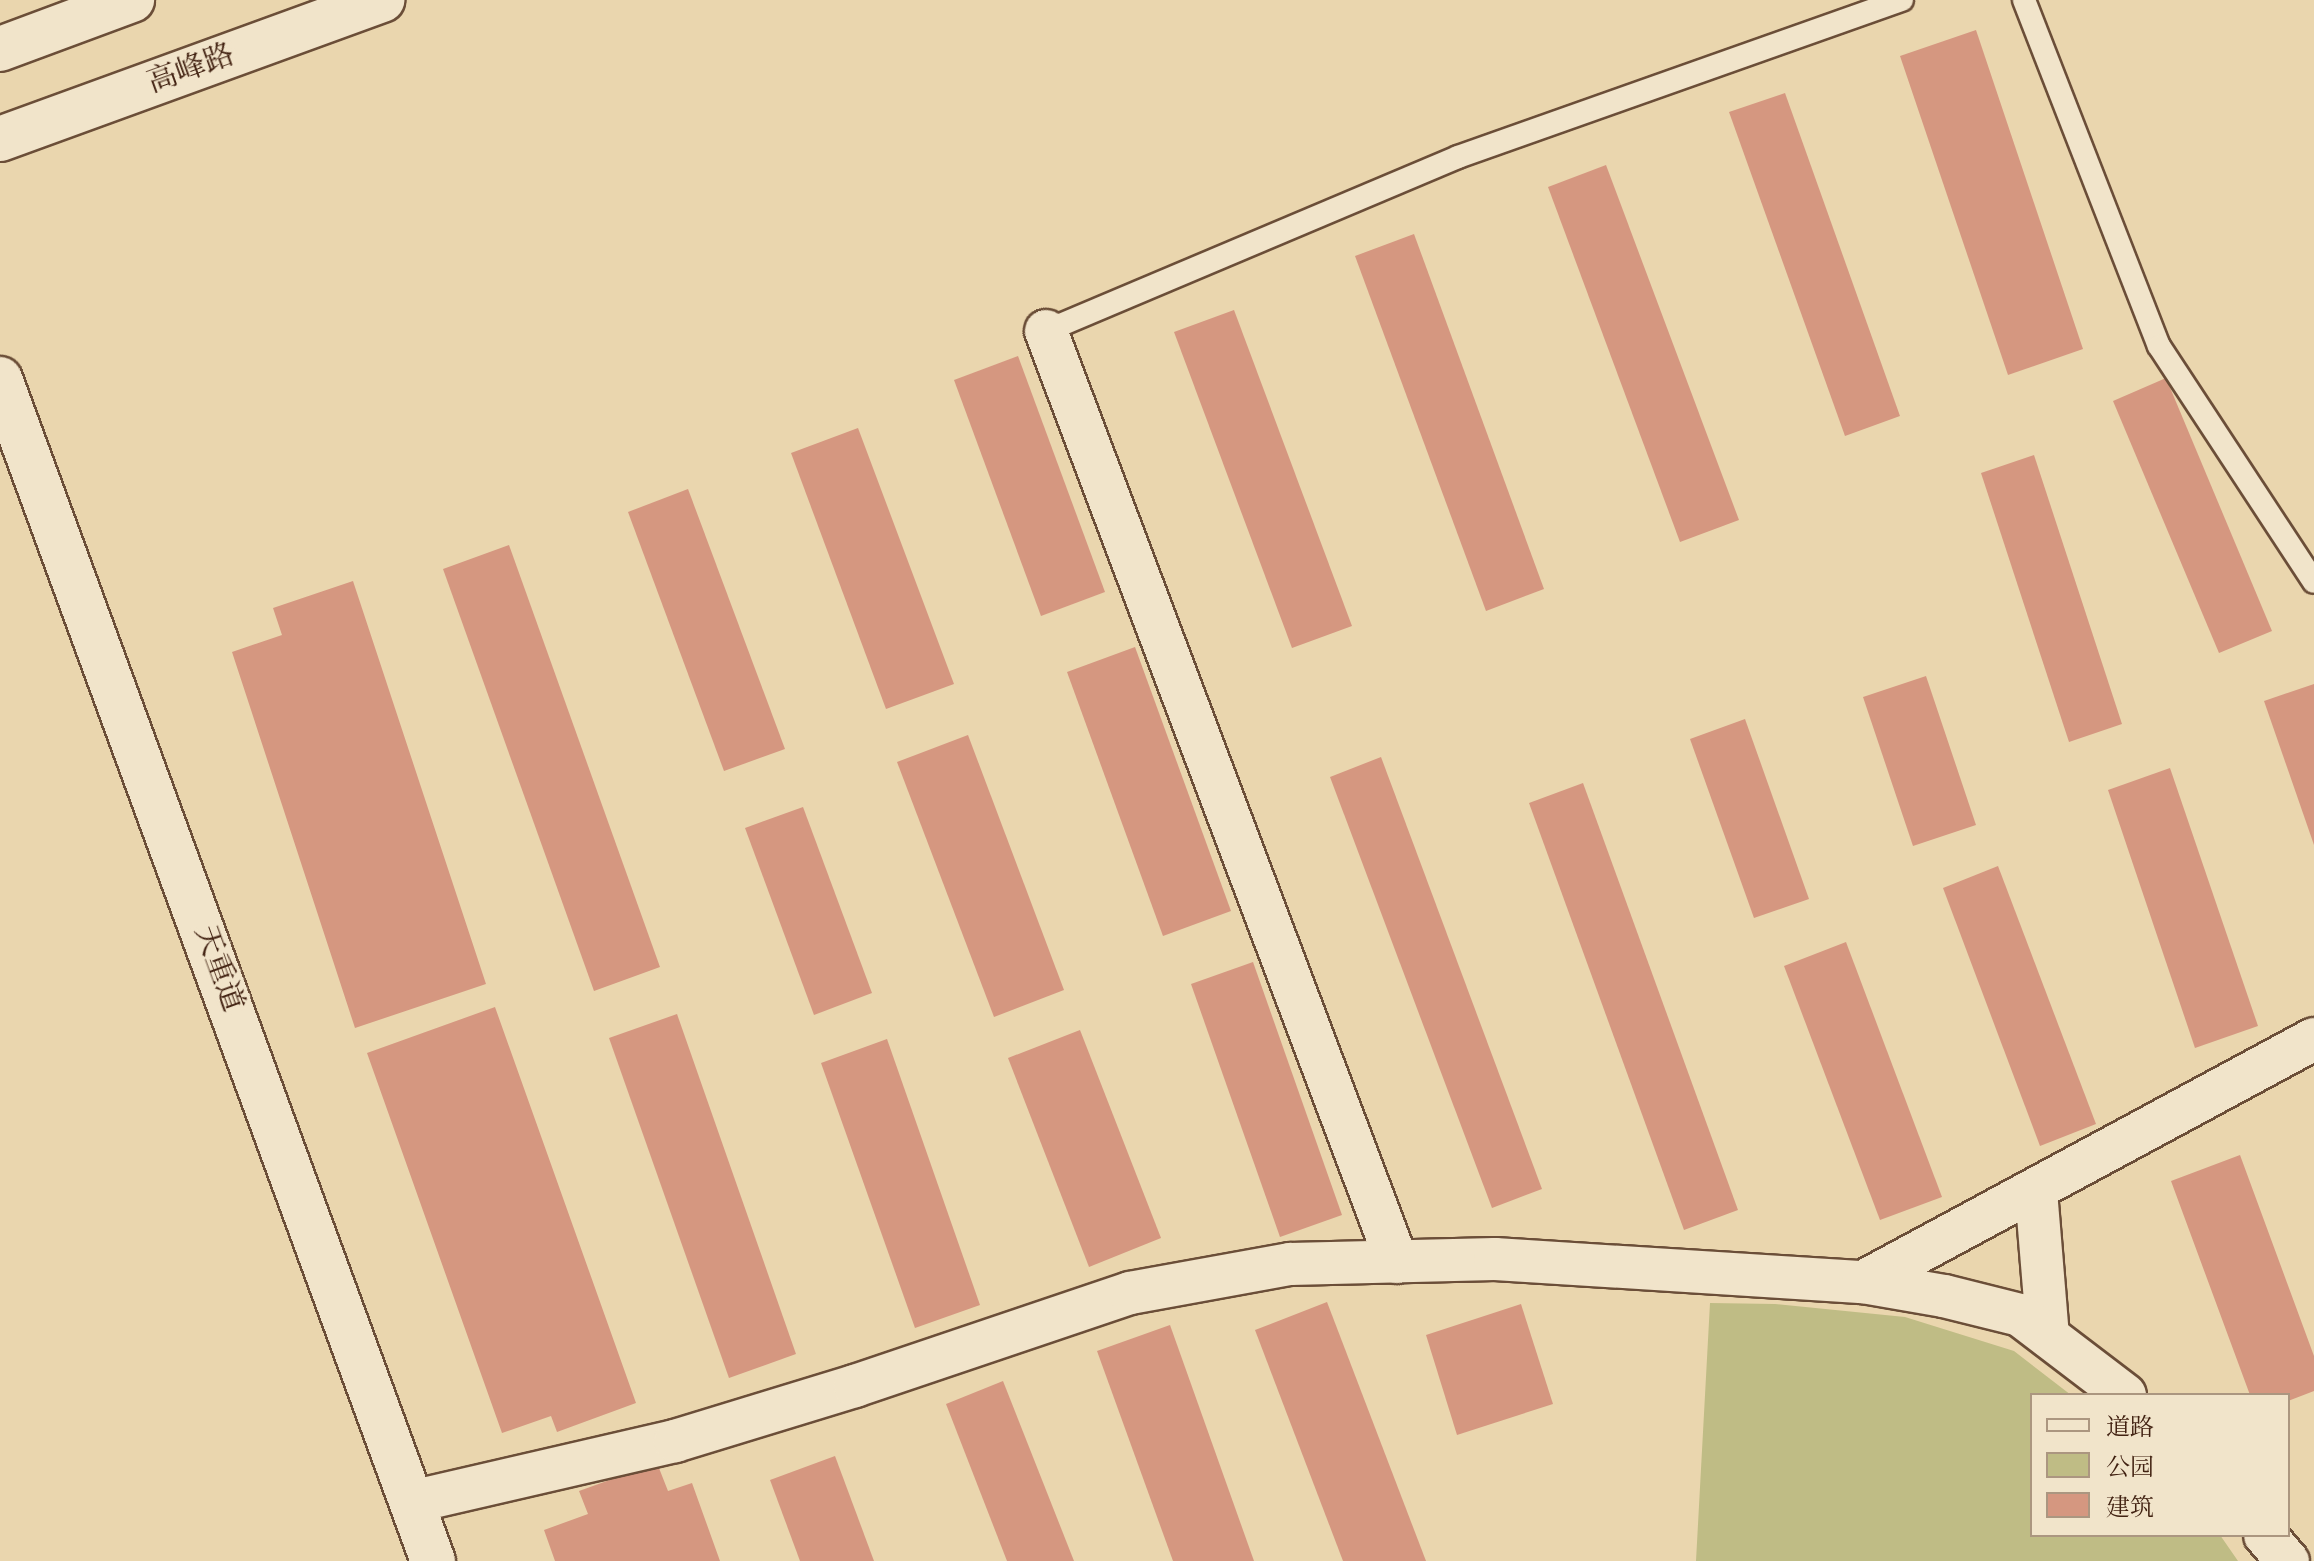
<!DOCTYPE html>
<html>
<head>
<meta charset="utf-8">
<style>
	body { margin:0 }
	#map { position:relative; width:2314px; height:1561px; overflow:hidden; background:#ead6ae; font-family:"Old Standard TT","Noto Serif SC",serif }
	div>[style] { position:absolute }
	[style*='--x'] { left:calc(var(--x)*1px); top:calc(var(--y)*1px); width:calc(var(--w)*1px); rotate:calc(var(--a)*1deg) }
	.green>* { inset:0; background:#bfbc85 }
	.building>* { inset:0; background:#d59780 }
	.roads { filter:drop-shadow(2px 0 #6b4e38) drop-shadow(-2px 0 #6b4e38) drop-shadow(0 2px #6b4e38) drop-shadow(0 -2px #6b4e38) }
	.service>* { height:22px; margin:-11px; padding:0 11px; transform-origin:11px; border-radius:11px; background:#f1e4ca }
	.minor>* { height:42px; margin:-21px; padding:0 21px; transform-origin:21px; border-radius:21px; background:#f1e4ca }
	.tertiary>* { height:44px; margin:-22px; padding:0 22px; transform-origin:22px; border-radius:22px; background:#f1e4ca }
	.secondary>* { height:44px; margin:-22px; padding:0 22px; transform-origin:22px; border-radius:22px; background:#f1e4ca }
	span { translate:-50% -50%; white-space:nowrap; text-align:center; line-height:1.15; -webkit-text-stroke:7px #f1e4ca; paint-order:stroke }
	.street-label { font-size:30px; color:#412111 }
	.legend { position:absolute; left:2030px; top:1393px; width:260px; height:144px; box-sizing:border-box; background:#f1e4ca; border:2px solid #ab9680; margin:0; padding:10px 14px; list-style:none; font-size:24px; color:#412111 }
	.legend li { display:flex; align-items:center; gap:16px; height:40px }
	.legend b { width:40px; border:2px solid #ab9680 }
</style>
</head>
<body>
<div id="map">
	<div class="green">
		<div style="clip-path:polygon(1710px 1303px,1775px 1304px,1905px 1317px,2014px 1351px,2071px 1395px,2032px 1395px,2032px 1535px,2220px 1535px,2238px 1561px,1696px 1561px)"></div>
	</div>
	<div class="building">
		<div style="clip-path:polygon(1976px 30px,2083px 349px,2008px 375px,1900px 56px)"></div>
		<div style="clip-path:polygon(1785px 93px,1900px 416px,1845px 436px,1729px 112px)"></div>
		<div style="clip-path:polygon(1606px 165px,1739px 520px,1680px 542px,1548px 187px)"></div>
		<div style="clip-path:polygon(1414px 234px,1544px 589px,1486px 611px,1355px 256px)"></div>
		<div style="clip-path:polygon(1234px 310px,1352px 626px,1292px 648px,1174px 332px)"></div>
		<div style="clip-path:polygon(1018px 356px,1105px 592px,1041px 616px,954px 380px)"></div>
		<div style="clip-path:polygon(2166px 378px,2272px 631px,2219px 653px,2113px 401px)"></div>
		<div style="clip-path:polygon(858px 428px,954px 684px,886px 709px,791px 453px)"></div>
		<div style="clip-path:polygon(2034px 455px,2122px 724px,2069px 742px,1981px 473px)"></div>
		<div style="clip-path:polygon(688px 489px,785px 749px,724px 771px,628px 512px)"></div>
		<div style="clip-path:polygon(509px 545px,660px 967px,594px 991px,443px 569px)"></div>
		<div style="clip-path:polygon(353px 581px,486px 984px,355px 1028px,232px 652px,282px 635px,273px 608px)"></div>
		<div style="clip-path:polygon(1135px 647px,1231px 911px,1163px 936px,1067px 672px)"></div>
		<div style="clip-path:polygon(1926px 676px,1976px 825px,1913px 846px,1863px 697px)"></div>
		<div style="clip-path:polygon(2314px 684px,2314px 845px,2264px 701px)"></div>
		<div style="clip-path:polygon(1745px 719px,1809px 899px,1754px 918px,1690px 739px)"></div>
		<div style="clip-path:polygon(968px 735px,1064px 990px,994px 1017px,897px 762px)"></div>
		<div style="clip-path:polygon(1381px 757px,1542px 1189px,1492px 1208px,1330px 777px)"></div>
		<div style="clip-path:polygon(2170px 768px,2258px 1026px,2195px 1048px,2108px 790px)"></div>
		<div style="clip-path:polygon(1583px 783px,1738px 1210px,1684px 1230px,1529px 803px)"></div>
		<div style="clip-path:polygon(803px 807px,872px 993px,814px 1015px,745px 828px)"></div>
		<div style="clip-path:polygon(1998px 866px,2096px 1124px,2040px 1146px,1943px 888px)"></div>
		<div style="clip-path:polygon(1846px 942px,1942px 1197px,1880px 1220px,1784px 966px)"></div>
		<div style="clip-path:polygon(1253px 962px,1342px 1215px,1280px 1237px,1191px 984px)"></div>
		<div style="clip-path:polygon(495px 1007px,636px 1403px,557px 1432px,551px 1416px,502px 1433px,367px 1053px)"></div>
		<div style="clip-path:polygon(677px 1014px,796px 1354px,729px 1378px,609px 1038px)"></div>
		<div style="clip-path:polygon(1080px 1030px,1161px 1238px,1089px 1267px,1008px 1058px)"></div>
		<div style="clip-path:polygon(887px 1039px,980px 1305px,915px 1328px,821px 1063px)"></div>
		<div style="clip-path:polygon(2240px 1155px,2314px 1356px,2314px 1391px,2288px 1401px,2288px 1395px,2250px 1395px,2171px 1181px)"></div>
		<div style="clip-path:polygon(1327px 1302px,1426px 1561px,1343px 1561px,1255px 1330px)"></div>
		<div style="clip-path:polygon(1521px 1304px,1553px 1404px,1457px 1435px,1426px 1335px)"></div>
		<div style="clip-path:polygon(1170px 1325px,1254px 1561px,1173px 1561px,1097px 1351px)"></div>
		<div style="clip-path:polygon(1003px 1381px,1074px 1561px,1007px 1561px,946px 1404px)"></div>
		<div style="clip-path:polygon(835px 1456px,874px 1561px,800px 1561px,770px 1480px)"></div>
		<div style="clip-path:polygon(657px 1463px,668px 1491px,692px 1483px,720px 1561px,555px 1561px,544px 1530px,588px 1514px,579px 1491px)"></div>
	</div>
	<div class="roads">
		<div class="service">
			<div style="--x:2024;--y:0;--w:371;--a:68.7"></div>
			<div style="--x:2159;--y:346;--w:282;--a:56.7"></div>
			<div style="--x:1046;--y:331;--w:447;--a:-22.9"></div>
			<div style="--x:1458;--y:157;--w:471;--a:-19.5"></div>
		</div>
		<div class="minor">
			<div style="--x:1046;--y:331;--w:995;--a:69.34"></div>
			<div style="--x:2036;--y:1191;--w:145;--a:85.3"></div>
			<div style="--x:1863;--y:1282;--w:512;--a:-28.32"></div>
			<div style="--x:411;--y:1502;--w:271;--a:-13"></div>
			<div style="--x:675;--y:1441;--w:188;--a:-17"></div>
			<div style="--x:855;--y:1386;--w:290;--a:-18.7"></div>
			<div style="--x:1130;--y:1293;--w:163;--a:-10.3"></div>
			<div style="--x:1290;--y:1264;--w:205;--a:-1.4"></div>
			<div style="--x:1495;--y:1259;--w:369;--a:3.6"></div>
			<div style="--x:1863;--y:1282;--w:82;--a:9.8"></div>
			<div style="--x:1944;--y:1296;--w:78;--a:14"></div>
			<div style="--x:2020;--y:1315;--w:132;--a:37.3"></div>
			<div style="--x:2265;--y:1535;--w:35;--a:49"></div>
		</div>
		<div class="tertiary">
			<div style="--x:0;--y:379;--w:1259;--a:69.88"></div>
		</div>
		<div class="secondary">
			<div style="--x:0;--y:49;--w:141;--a:-20.4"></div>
			<div style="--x:0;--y:139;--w:407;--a:-20"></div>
		</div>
	</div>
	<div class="street-label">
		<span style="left:191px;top:70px;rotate:-20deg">高峰路</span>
		<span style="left:218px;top:969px;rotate:70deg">天重道</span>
	</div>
	<ul class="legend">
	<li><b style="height:10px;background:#f1e4ca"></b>道路</li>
	<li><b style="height:22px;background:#bfbc85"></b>公园</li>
	<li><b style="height:22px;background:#d59780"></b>建筑</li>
	</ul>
</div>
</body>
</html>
